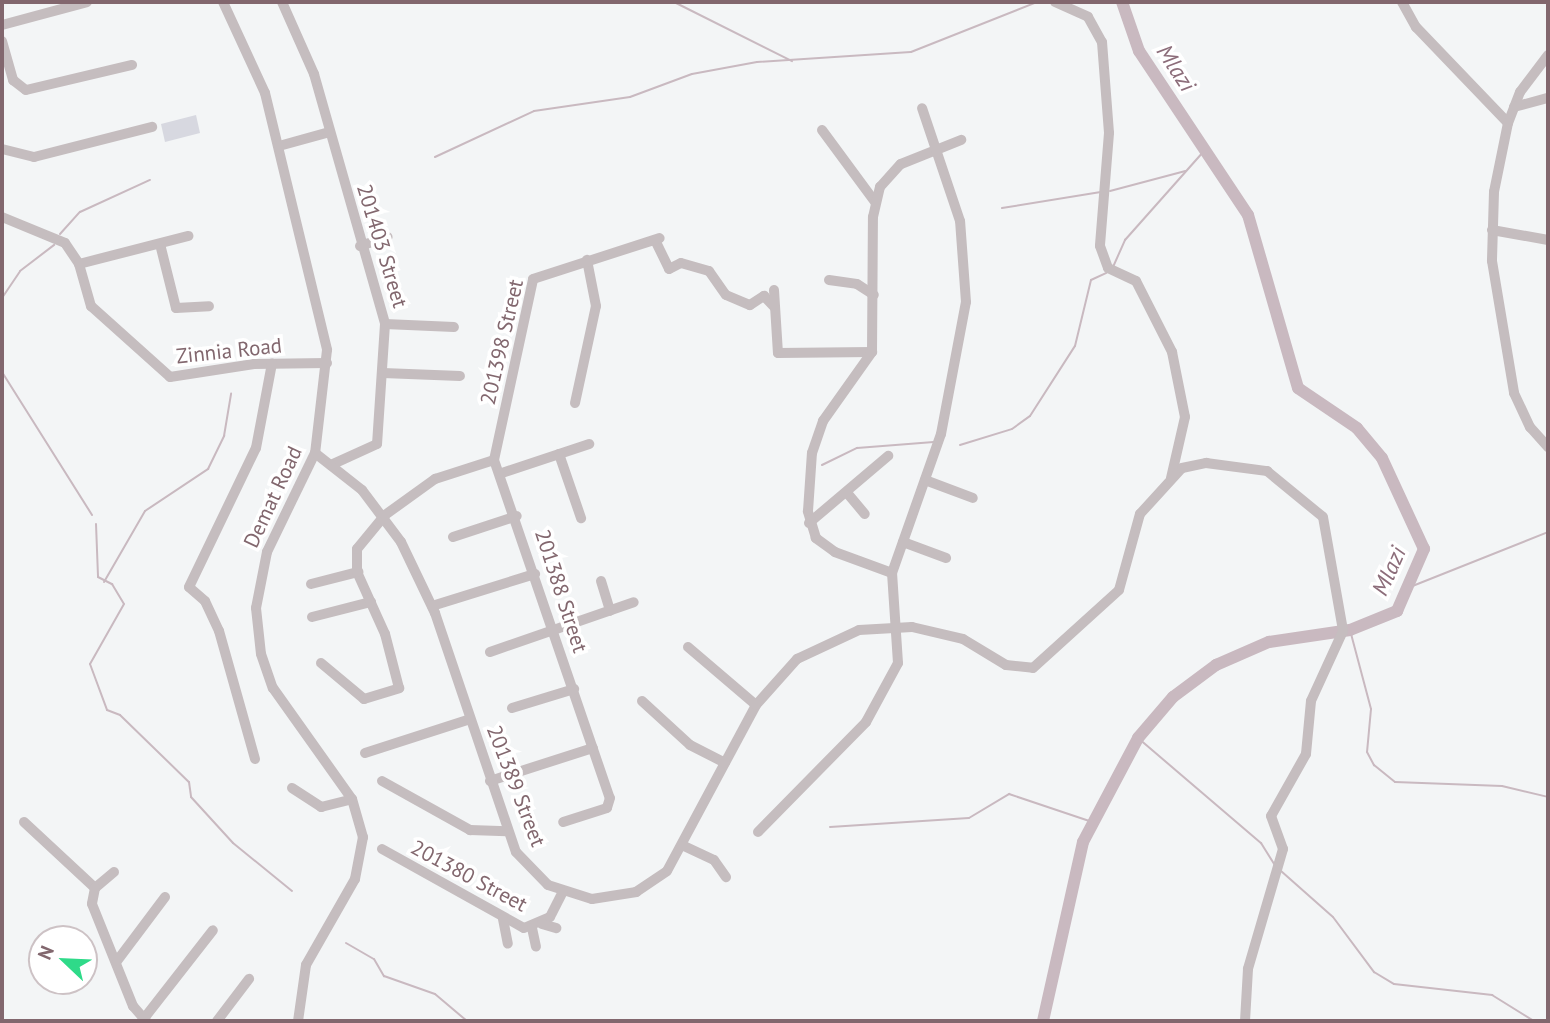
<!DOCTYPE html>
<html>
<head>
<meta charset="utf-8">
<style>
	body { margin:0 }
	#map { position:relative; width:1550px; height:1023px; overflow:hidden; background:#f3f5f6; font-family:"PT Sans",sans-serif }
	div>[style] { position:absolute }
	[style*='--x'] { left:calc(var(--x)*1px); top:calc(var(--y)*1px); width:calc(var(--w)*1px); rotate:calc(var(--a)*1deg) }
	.green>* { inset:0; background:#d7d8e0 }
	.stream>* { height:2px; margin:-1px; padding:0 1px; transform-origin:1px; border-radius:1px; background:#c9b9c0 }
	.river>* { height:12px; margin:-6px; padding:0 6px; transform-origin:6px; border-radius:6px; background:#c9b9c0 }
	.minor>* { height:10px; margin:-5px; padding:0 5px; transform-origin:5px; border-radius:5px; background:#c5bdbf }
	span { translate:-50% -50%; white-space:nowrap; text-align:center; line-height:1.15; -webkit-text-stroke:7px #fff; paint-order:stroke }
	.street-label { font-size:21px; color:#82676e }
	.water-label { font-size:23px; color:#8c6d7a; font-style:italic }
	.frame { position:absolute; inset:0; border:4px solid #82676e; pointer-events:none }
	.north { position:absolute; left:28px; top:925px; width:70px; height:70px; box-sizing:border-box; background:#fff; border:2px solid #cdc2c5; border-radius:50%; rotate:293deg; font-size:19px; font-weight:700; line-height:28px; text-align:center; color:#82676e }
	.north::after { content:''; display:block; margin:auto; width:24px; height:32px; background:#2fda89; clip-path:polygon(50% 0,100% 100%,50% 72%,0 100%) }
</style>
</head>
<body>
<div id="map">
	<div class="green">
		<div style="clip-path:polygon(196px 115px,200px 133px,165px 142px,161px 124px)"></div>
	</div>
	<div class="stream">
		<div style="--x:674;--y:2;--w:132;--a:26.6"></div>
		<div style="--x:435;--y:157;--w:109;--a:-24.9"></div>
		<div style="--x:534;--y:111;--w:97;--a:-8.3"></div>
		<div style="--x:630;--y:97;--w:66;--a:-20.4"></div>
		<div style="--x:692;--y:74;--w:66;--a:-10.5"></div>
		<div style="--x:757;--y:62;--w:154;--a:-3.7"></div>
		<div style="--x:911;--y:52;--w:136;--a:-21.6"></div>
		<div style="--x:1110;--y:191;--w:78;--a:-14.9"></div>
		<div style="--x:1002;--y:208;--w:100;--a:-9.2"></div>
		<div style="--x:60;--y:234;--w:30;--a:-48"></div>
		<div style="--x:80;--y:212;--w:77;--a:-24.6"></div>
		<div style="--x:1113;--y:267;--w:30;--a:-66"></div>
		<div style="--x:1125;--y:240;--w:119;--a:-48.4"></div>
		<div style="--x:2;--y:298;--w:32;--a:-56"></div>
		<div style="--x:20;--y:271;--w:43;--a:-37.4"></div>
		<div style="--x:2;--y:372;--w:169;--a:57.8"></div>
		<div style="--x:960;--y:445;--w:54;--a:-17.1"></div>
		<div style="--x:1012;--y:429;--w:22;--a:-36"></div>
		<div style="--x:1030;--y:416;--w:83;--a:-57.3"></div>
		<div style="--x:1075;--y:346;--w:68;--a:-76.4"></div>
		<div style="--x:1091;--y:280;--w:17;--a:-25"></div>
		<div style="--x:822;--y:465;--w:39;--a:-26"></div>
		<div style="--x:857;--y:448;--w:77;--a:-4.5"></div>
		<div style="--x:96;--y:524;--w:53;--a:87.8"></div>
		<div style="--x:98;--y:577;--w:16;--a:27"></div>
		<div style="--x:112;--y:584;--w:23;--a:59"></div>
		<div style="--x:124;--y:604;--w:69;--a:119.5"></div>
		<div style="--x:90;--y:664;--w:49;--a:69.7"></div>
		<div style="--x:107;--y:710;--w:14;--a:21"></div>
		<div style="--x:120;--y:715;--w:96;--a:44.2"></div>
		<div style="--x:189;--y:782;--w:15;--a:82"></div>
		<div style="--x:191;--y:797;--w:62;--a:47.6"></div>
		<div style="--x:233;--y:843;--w:76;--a:39.1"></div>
		<div style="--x:104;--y:582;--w:82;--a:-60"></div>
		<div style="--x:145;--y:511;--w:76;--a:-33.7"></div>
		<div style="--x:208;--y:469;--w:37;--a:-64"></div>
		<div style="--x:224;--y:436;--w:43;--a:-80.5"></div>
		<div style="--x:1410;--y:587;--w:149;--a:-21.7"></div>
		<div style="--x:1350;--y:630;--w:82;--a:75.1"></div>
		<div style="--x:1371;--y:709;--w:43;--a:95.3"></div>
		<div style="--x:1367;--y:752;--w:15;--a:62"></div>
		<div style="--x:1374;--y:765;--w:27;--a:39"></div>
		<div style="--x:1395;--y:782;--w:107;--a:2.1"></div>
		<div style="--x:1502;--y:786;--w:47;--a:13.4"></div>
		<div style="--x:1138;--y:738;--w:162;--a:40.5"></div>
		<div style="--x:1261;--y:843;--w:26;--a:58"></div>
		<div style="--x:830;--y:827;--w:139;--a:-3.7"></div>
		<div style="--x:969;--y:818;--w:47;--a:-31"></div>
		<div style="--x:1009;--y:794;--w:91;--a:18.6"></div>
		<div style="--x:1281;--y:871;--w:69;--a:41.5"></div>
		<div style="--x:1333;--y:917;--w:69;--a:53.3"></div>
		<div style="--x:1374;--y:972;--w:23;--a:31"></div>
		<div style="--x:1394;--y:984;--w:99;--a:6.4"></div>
		<div style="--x:1492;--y:995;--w:49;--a:31.8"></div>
		<div style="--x:346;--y:943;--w:32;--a:30"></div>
		<div style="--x:374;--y:959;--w:20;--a:60"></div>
		<div style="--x:384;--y:976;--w:54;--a:19.4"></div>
		<div style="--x:435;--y:994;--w:42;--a:40.2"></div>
	</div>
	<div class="river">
		<div style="--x:1043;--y:1021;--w:183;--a:-77.4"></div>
		<div style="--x:1083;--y:842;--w:118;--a:-62.1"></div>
		<div style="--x:1138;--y:738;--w:54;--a:-49.5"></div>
		<div style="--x:1173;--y:697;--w:54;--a:-36.7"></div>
		<div style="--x:1216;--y:665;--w:58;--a:-23.5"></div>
		<div style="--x:1269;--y:642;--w:82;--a:-8.4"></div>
		<div style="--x:1350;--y:630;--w:51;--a:-22"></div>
		<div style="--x:1397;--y:611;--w:68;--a:-66.5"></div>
		<div style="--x:1424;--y:549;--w:100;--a:-114.8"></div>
		<div style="--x:1382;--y:458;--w:39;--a:-130"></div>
		<div style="--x:1357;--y:428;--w:71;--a:-145.9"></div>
		<div style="--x:1298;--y:388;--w:180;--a:-106.1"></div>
		<div style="--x:1248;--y:215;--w:197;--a:-123.6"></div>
		<div style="--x:1139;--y:51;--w:52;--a:-109.1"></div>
	</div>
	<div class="minor">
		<div style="--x:223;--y:2;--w:100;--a:65.2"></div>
		<div style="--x:265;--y:93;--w:264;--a:76.4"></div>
		<div style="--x:327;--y:350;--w:104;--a:96.6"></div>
		<div style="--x:315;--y:453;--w:110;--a:115.9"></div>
		<div style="--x:267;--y:552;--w:57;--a:101.1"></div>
		<div style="--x:256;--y:608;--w:46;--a:83.8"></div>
		<div style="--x:261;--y:654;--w:36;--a:71"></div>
		<div style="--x:273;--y:688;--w:136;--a:54.6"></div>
		<div style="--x:352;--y:799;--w:40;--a:74"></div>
		<div style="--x:363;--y:837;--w:43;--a:100.8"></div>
		<div style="--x:355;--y:879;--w:99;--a:119.7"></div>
		<div style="--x:306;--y:965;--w:57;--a:98.1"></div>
		<div style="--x:282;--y:2;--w:79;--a:66"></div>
		<div style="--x:314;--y:74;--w:260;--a:74.1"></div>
		<div style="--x:385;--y:324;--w:120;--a:93.8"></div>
		<div style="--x:377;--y:444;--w:51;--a:155.5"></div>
		<div style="--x:1055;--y:2;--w:36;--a:24"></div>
		<div style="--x:1088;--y:17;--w:29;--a:61"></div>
		<div style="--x:1102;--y:42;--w:91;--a:85.6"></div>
		<div style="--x:1109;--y:133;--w:113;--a:94.6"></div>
		<div style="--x:1100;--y:246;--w:23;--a:70"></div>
		<div style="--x:1108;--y:268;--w:31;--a:25"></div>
		<div style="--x:1136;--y:281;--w:80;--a:63.1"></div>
		<div style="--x:1172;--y:352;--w:66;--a:78.7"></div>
		<div style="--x:1185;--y:417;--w:63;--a:102.9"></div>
		<div style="--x:1402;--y:2;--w:29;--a:61"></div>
		<div style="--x:1416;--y:27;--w:133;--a:46.2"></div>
		<div style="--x:2;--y:25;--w:88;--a:-15.1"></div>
		<div style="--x:2;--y:41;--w:41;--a:74.2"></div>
		<div style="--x:13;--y:80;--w:16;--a:38"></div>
		<div style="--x:26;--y:90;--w:109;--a:-13.3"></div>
		<div style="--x:1548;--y:55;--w:46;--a:127.1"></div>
		<div style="--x:1520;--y:92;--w:33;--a:111"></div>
		<div style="--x:1508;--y:123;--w:70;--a:101.5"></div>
		<div style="--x:1494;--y:192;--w:69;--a:91.7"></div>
		<div style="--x:1492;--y:261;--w:134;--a:80.5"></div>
		<div style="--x:1514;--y:393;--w:38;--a:65"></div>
		<div style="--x:1530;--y:427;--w:27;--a:48"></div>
		<div style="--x:1514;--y:107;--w:35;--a:-15"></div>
		<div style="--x:822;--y:130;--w:89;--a:53.6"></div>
		<div style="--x:279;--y:146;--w:53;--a:-15.4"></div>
		<div style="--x:2;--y:149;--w:33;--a:14"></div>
		<div style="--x:34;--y:157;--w:122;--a:-14.3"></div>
		<div style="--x:2;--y:217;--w:68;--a:22.4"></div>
		<div style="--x:65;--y:243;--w:25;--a:56"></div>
		<div style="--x:79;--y:264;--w:44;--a:74.1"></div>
		<div style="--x:91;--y:306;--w:106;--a:41.9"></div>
		<div style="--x:170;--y:377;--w:85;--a:-8.8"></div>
		<div style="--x:254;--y:364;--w:73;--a:-0.8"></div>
		<div style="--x:1492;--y:230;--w:57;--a:10.1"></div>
		<div style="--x:655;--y:240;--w:32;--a:64"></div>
		<div style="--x:669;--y:269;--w:13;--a:-27"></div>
		<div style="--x:681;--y:263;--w:29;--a:16"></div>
		<div style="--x:709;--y:271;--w:29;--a:55"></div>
		<div style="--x:726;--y:295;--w:26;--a:23"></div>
		<div style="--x:750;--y:305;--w:17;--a:-33"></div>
		<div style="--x:764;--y:296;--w:16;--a:47"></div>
		<div style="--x:160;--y:244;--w:66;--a:76"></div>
		<div style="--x:176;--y:308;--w:33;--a:-3"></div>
		<div style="--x:360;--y:246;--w:29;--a:-18"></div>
		<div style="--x:79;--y:264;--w:113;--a:-14.4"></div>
		<div style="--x:829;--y:280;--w:28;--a:8"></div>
		<div style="--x:857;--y:284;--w:20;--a:33"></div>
		<div style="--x:774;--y:290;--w:63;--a:86.4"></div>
		<div style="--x:778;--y:353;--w:94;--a:-0.6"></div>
		<div style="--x:385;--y:324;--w:69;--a:2.5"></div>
		<div style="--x:383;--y:373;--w:77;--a:2.2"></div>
		<div style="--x:575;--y:403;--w:99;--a:-77.8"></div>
		<div style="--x:596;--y:306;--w:47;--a:-101.1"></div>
		<div style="--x:315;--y:453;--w:60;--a:38.2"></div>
		<div style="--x:362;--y:490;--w:65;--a:53.1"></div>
		<div style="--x:401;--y:542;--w:79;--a:64.4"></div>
		<div style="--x:435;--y:613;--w:252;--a:71.3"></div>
		<div style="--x:516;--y:852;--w:46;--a:45.9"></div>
		<div style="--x:548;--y:885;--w:46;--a:17.7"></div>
		<div style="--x:592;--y:899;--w:45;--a:-9"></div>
		<div style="--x:636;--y:892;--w:37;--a:-34"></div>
		<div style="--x:667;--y:871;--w:188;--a:-61.8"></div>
		<div style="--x:756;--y:705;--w:62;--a:-48.3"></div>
		<div style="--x:797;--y:659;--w:68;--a:-25.1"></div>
		<div style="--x:859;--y:630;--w:53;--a:-3.2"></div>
		<div style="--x:912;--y:627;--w:52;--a:13.2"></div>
		<div style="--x:963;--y:639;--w:50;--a:31.2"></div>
		<div style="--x:1006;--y:665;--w:27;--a:6"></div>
		<div style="--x:1033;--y:668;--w:116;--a:-42.2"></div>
		<div style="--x:1119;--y:590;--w:79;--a:-74.6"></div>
		<div style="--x:1140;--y:514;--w:62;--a:-47.6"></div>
		<div style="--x:1182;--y:468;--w:25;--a:-12"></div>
		<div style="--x:1206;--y:463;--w:62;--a:7.5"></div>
		<div style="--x:1267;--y:471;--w:72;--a:39.4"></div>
		<div style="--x:1323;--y:517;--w:116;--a:80"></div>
		<div style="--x:1343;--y:631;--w:77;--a:114.6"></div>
		<div style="--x:1311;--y:701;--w:53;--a:95.4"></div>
		<div style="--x:1306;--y:754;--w:71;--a:119.4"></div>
		<div style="--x:1271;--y:816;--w:35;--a:70"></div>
		<div style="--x:1283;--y:849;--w:125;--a:106.3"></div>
		<div style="--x:1248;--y:969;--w:52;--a:93.3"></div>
		<div style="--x:559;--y:454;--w:68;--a:71"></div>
		<div style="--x:494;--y:460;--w:185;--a:-77.8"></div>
		<div style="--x:533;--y:279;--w:133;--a:-17.9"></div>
		<div style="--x:502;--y:473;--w:92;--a:-18.4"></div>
		<div style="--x:925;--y:480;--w:51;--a:20.6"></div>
		<div style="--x:848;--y:494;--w:26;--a:50"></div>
		<div style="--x:809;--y:523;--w:104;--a:-40.3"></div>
		<div style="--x:453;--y:537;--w:67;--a:-18.2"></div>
		<div style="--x:903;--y:542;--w:46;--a:20.4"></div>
		<div style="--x:892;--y:573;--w:61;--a:-159.8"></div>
		<div style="--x:835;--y:552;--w:24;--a:-144"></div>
		<div style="--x:816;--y:538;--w:28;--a:-107"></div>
		<div style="--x:808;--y:511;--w:58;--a:-86.1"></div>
		<div style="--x:812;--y:453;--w:34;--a:-71"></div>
		<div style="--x:823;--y:421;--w:85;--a:-54.6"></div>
		<div style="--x:872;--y:352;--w:135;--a:-89.6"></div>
		<div style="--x:873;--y:217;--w:31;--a:-77"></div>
		<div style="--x:880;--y:187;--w:31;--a:-48"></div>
		<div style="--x:901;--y:164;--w:65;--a:-21.8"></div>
		<div style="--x:601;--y:581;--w:31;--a:73"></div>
		<div style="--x:311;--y:584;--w:49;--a:-14.3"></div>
		<div style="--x:432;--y:606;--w:108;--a:-17.3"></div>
		<div style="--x:312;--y:617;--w:61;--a:-14.3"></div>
		<div style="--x:688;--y:647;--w:89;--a:40.5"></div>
		<div style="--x:490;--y:652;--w:152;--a:-19.1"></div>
		<div style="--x:321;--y:663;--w:56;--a:39.9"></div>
		<div style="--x:364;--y:699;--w:37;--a:-17"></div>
		<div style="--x:399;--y:688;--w:56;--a:-104.5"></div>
		<div style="--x:385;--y:634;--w:68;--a:-114.3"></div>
		<div style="--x:357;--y:572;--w:23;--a:-90"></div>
		<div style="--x:357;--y:549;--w:44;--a:-50.5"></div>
		<div style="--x:385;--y:515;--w:62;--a:-35.8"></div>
		<div style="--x:435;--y:479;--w:62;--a:-17.9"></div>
		<div style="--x:494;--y:460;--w:357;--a:71.1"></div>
		<div style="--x:610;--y:798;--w:10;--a:107"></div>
		<div style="--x:607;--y:808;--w:46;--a:162.3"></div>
		<div style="--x:642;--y:701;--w:65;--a:42.5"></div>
		<div style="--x:690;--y:745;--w:39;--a:27"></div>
		<div style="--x:512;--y:708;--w:65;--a:-17"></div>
		<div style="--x:365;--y:753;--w:110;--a:-17.9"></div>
		<div style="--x:255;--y:759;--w:133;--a:-105.7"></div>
		<div style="--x:219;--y:631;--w:33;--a:-115"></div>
		<div style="--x:205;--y:601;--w:21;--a:-139"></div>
		<div style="--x:189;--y:587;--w:154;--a:-64.3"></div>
		<div style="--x:256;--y:448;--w:86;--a:-79.3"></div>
		<div style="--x:382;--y:781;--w:101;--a:29.1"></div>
		<div style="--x:470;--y:830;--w:37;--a:2"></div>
		<div style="--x:490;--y:781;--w:108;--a:-17.8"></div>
		<div style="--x:292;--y:788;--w:35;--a:33"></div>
		<div style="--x:321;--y:807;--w:32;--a:-14"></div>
		<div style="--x:24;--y:822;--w:97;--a:42.9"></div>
		<div style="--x:758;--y:832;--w:154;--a:-45.5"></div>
		<div style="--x:866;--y:722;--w:67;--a:-61.5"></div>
		<div style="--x:898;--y:663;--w:90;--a:-93.8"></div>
		<div style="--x:892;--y:573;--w:147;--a:-70.6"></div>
		<div style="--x:941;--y:434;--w:134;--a:-79.3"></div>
		<div style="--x:966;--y:302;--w:81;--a:-94.2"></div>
		<div style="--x:960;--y:221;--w:119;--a:-108.6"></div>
		<div style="--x:684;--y:846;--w:33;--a:25"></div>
		<div style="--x:714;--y:860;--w:21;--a:55"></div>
		<div style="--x:382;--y:849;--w:162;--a:29.1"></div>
		<div style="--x:524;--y:928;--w:28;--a:-23"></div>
		<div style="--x:550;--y:917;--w:28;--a:-63"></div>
		<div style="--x:114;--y:872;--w:25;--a:140"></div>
		<div style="--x:95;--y:888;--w:16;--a:101"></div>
		<div style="--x:92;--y:904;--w:110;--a:68.1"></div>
		<div style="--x:133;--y:1006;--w:20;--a:49"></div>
		<div style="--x:503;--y:919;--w:25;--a:79"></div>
		<div style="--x:542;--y:924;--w:15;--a:16"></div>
		<div style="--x:532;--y:928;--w:19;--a:78"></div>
		<div style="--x:117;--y:961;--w:80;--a:-53.1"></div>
		<div style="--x:142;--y:1021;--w:115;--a:-52"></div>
		<div style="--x:217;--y:1021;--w:53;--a:-52.7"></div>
	</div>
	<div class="street-label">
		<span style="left:382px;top:246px;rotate:73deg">201403 Street</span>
		<span style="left:502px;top:342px;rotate:-77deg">201398 Street</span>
		<span style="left:229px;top:351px;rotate:-6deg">Zinnia Road</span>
		<span style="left:273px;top:497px;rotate:-65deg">Demat Road</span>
		<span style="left:561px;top:591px;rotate:72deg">201388 Street</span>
		<span style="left:516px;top:786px;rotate:69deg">201389 Street</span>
		<span style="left:469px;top:876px;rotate:28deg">201380 Street</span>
	</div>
	<div class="water-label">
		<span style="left:1176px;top:68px;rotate:57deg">Mlazi</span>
		<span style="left:1389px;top:571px;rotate:-66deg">Mlazi</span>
	</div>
	<div class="frame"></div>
	<div class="north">N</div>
</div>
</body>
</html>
